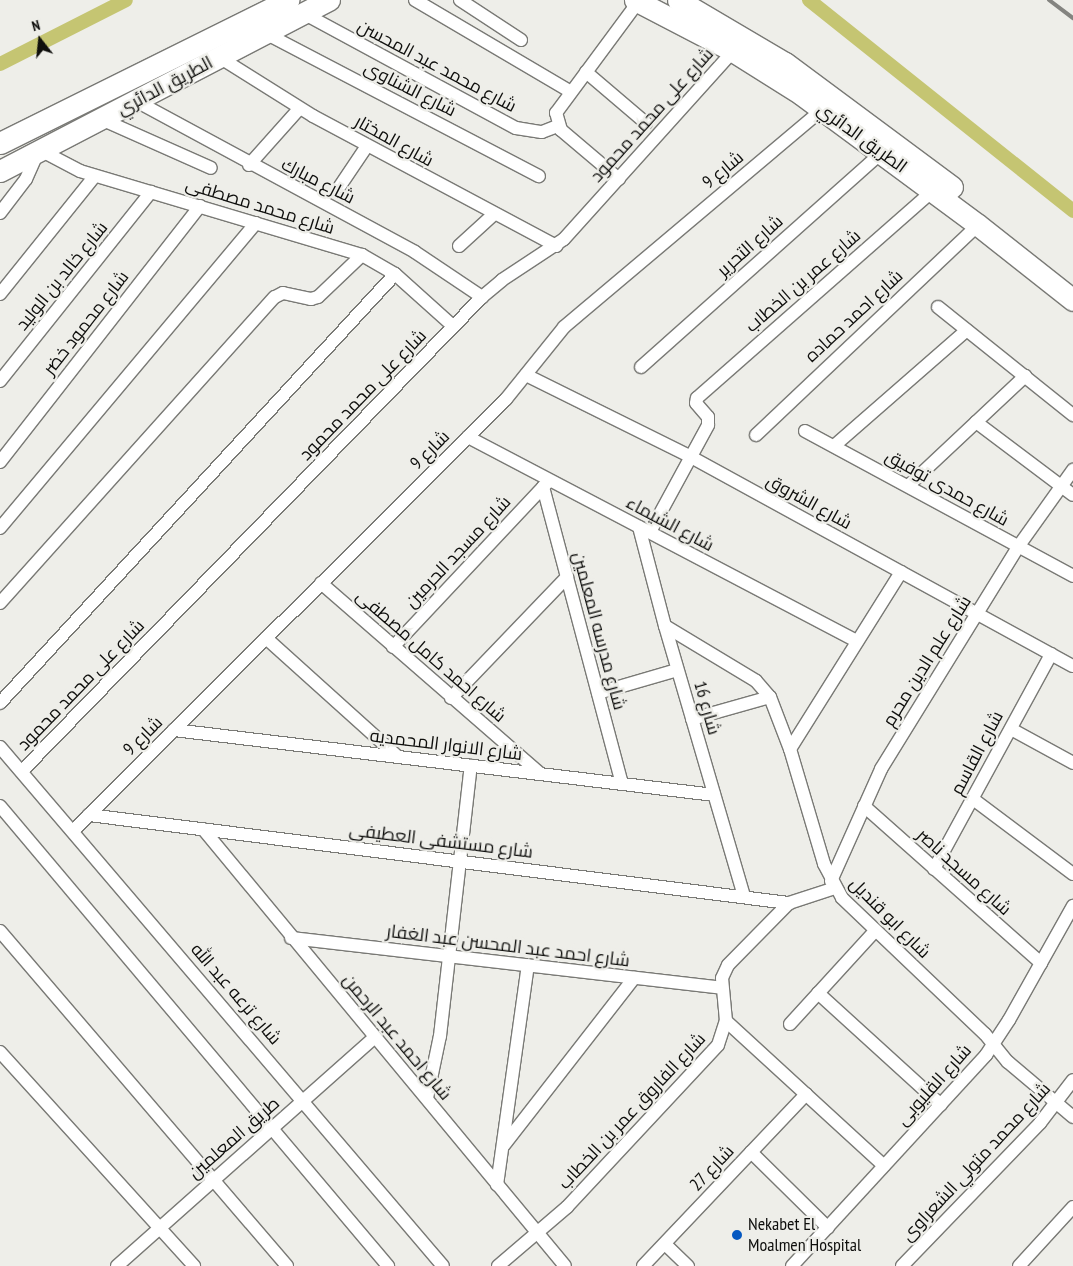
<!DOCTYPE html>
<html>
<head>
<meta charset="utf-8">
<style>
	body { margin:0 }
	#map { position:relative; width:1073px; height:1266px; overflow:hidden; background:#eeeee9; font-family:"PT Sans Narrow",Cairo,sans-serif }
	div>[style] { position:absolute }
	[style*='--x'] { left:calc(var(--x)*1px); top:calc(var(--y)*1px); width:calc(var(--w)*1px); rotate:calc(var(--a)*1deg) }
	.canal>* { height:14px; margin:-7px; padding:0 7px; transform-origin:7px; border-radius:7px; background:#c5c572 }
	.roads { filter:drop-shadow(1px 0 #797975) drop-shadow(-1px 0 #797975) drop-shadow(0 1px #797975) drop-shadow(0 -1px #797975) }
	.minor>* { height:12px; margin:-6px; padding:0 6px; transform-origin:6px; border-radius:6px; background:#fff }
	.trunk>* { height:21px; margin:-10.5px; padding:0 10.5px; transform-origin:10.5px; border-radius:10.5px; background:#fff }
	.rail>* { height:4px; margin:-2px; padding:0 2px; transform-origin:2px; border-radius:2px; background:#848480 }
	.dots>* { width:14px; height:14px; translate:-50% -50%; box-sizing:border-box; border:2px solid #eeeee9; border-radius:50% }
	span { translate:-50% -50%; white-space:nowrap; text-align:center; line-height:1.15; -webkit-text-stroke:4.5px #eeeee9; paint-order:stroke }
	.street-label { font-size:18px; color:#0e0e0c }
	.poi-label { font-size:18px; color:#0e0e0c }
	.left { translate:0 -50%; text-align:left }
	.north { position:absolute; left:15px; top:15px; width:50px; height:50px; -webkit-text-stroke:4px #eeeee9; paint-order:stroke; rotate:344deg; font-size:14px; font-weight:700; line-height:20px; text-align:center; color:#0e0e0c }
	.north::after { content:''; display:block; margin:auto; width:18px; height:22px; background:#0e0e0c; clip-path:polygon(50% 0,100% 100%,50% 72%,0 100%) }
</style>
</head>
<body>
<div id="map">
	<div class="canal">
		<div style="--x:809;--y:0;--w:338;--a:38.6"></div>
		<div style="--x:0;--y:64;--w:141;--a:-26.9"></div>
	</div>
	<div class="roads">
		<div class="minor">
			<div style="--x:415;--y:0;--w:181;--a:30.5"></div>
			<div style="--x:460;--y:0;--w:73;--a:33.3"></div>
			<div style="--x:303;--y:13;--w:242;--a:28.4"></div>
			<div style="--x:516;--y:128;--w:26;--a:9"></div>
			<div style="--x:542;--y:132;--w:17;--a:-21"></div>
			<div style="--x:265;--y:33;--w:309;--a:27.6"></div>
			<div style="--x:219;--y:57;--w:111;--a:32.1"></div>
			<div style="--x:313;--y:116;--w:276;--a:28.1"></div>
			<div style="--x:586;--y:72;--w:79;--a:40.4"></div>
			<div style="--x:136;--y:101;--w:317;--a:28.4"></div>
			<div style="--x:415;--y:252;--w:81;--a:33.9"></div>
			<div style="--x:101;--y:119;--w:120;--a:24"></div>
			<div style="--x:40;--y:150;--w:45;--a:27.7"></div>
			<div style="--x:80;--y:171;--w:294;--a:16.6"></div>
			<div style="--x:362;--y:255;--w:38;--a:30"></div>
			<div style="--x:395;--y:274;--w:78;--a:41.9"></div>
			<div style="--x:249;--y:165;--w:75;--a:-48.2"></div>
			<div style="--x:619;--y:179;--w:76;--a:-139.8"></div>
			<div style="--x:561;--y:130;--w:18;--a:-106"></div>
			<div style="--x:556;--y:113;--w:139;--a:-53.5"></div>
			<div style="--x:340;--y:186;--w:48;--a:-56"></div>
			<div style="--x:0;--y:213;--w:43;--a:-52.6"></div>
			<div style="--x:26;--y:179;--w:32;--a:-66"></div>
			<div style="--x:459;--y:246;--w:46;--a:-42.4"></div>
			<div style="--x:0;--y:294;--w:151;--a:-51.2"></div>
			<div style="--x:938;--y:307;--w:173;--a:38.7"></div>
			<div style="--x:641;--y:367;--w:323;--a:-41.7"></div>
			<div style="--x:526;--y:375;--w:184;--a:26.4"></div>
			<div style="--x:691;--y:457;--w:435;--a:28.7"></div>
			<div style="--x:0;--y:381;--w:242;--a:-51.4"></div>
			<div style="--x:976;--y:422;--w:121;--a:37"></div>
			<div style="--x:805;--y:431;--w:305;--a:28.4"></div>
			<div style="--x:756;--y:435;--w:306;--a:-43.4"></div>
			<div style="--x:468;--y:437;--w:438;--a:27.7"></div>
			<div style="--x:834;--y:446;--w:176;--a:-41.1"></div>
			<div style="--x:0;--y:462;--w:325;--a:-52"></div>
			<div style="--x:908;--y:486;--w:161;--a:-43.2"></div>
			<div style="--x:543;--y:487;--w:307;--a:75.1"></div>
			<div style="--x:639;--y:527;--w:102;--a:75.3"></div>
			<div style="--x:665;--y:626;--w:282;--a:73.7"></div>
			<div style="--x:0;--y:528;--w:398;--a:-50"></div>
			<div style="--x:650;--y:532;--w:122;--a:-61.5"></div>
			<div style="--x:708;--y:425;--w:8;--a:-90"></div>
			<div style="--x:708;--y:417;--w:18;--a:-131"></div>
			<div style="--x:696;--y:403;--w:5;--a:-79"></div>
			<div style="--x:697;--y:398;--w:314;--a:-41.3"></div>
			<div style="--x:321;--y:583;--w:291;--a:41"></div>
			<div style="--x:0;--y:603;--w:411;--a:-48.1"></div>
			<div style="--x:275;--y:297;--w:9;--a:-27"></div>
			<div style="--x:283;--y:293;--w:29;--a:12"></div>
			<div style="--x:311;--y:299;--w:7;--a:-16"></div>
			<div style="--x:318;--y:297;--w:61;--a:-43.7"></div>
			<div style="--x:665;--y:626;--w:106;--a:31.1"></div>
			<div style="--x:756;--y:681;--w:21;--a:49"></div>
			<div style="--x:770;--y:697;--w:56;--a:69"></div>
			<div style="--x:790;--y:749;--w:120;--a:73.5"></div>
			<div style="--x:824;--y:864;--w:38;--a:62"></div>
			<div style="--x:842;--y:898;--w:197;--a:43.6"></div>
			<div style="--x:985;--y:1034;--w:36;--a:51"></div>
			<div style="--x:1008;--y:1062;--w:85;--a:40.2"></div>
			<div style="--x:266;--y:638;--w:178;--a:42"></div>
			<div style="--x:393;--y:647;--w:225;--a:-46.8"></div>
			<div style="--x:598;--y:693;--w:82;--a:-16.2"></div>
			<div style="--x:451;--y:698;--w:168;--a:-46.2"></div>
			<div style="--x:0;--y:703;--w:583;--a:-47.36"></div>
			<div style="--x:692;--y:719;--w:81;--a:-15.8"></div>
			<div style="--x:1011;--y:729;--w:71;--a:28.7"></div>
			<div style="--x:174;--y:730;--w:544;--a:6.86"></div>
			<div style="--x:0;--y:747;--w:682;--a:49.52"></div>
			<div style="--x:790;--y:749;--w:209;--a:-57.9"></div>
			<div style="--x:22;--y:771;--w:661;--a:-45.86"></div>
			<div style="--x:482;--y:297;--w:26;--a:-40"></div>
			<div style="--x:502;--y:280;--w:74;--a:-33.5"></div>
			<div style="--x:564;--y:239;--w:253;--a:-48"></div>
			<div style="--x:973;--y:799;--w:125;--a:36.9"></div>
			<div style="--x:0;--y:806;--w:602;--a:49.85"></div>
			<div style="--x:864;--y:806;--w:237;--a:41.6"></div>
			<div style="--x:89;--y:815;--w:706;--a:7.17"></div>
			<div style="--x:203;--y:829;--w:567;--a:50.36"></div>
			<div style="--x:73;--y:831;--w:612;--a:-44.93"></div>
			<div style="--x:506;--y:399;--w:92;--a:-51.1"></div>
			<div style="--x:564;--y:327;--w:339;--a:-40.1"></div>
			<div style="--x:934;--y:869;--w:245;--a:-61.4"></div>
			<div style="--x:831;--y:881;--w:123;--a:-65.9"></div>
			<div style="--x:881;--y:769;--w:261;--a:-58.3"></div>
			<div style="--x:1018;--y:547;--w:95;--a:-54.5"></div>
			<div style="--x:0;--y:931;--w:441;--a:49.4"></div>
			<div style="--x:291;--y:938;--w:434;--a:6.6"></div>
			<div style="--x:818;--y:993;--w:166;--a:42.3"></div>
			<div style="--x:726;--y:1021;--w:214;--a:42.5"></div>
			<div style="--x:790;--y:1024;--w:126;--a:-47.6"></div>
			<div style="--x:0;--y:1052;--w:289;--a:47.8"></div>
			<div style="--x:427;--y:1098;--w:63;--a:-78.2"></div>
			<div style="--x:440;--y:1036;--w:272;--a:-83.5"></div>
			<div style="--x:504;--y:1145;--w:212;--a:-52.1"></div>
			<div style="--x:751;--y:1152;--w:108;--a:44.6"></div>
			<div style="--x:497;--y:1185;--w:222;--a:-82"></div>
			<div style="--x:665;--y:1244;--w:32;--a:44"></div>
			<div style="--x:117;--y:1266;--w:345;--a:-41.6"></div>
			<div style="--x:498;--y:1266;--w:91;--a:-40.5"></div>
			<div style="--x:567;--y:1207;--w:221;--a:-47"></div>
			<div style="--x:718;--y:1045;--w:25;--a:-72"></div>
			<div style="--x:726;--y:1021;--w:43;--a:-95.3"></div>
			<div style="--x:722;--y:978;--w:14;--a:-65"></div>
			<div style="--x:728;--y:965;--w:87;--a:-45.5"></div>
			<div style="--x:789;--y:903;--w:48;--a:-18.1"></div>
			<div style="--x:643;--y:1266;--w:237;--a:-46.5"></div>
			<div style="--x:792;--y:1266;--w:287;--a:-47.4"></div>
			<div style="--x:986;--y:1055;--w:42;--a:-56.7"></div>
			<div style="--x:1009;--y:1020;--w:131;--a:-60.7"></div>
			<div style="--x:902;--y:1266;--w:199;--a:-46"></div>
			<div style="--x:1040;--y:1123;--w:54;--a:-52.5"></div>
			<div style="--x:1019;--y:1266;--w:80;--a:-47.5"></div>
		</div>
		<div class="trunk">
			<div style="--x:635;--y:0;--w:110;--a:27.5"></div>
			<div style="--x:733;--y:51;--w:80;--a:32.3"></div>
			<div style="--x:801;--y:94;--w:220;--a:36.5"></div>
			<div style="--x:978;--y:225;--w:121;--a:38.3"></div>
			<div style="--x:678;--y:0;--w:124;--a:30.5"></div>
			<div style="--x:785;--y:63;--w:208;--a:36.6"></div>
			<div style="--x:0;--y:143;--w:322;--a:-26.4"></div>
			<div style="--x:0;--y:171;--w:371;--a:-27.5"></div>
		</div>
	</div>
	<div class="rail">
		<div style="--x:1049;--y:0;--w:30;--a:37"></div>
	</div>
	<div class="dots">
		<div style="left:737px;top:1235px;background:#0558c1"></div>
	</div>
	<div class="street-label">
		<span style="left:437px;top:66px;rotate:28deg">شارع محمد عبد المحسن</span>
		<span style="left:165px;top:86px;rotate:-28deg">الطريق الدائري</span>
		<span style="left:410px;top:89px;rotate:27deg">شارع الشناوى</span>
		<span style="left:652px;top:115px;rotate:-48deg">شارع على محمد محمود</span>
		<span style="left:862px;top:138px;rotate:36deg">الطريق الدائري</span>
		<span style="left:394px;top:141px;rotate:29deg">شارع المختار</span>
		<span style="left:723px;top:170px;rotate:-40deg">شارع 9</span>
		<span style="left:318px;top:181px;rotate:27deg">شارع مبارك</span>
		<span style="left:260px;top:206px;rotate:17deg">شارع محمد مصطفى</span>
		<span style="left:750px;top:246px;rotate:-42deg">شارع التحرير</span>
		<span style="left:62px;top:276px;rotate:-51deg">شارع خالد بن الوليد</span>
		<span style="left:803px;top:281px;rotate:-41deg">شارع عمر بن الخطاب</span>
		<span style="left:854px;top:316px;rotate:-43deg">شارع احمد حماده</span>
		<span style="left:86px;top:323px;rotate:-52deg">شارع محمود خضر</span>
		<span style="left:363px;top:395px;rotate:-46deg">شارع على محمد محمود</span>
		<span style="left:430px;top:450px;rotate:-45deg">شارع 9</span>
		<span style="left:947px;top:488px;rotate:29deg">شارع حمدى توفيق</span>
		<span style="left:809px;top:502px;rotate:29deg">شارع الشروق</span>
		<span style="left:670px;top:524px;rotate:28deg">شارع الشيماء</span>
		<span style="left:458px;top:552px;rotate:-47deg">شارع مسجد الحرمين</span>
		<span style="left:599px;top:631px;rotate:75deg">شارع مدرسه المعلمين</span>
		<span style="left:431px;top:656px;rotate:41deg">شارع احمد كامل مصطفى</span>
		<span style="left:927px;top:661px;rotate:-58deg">شارع علم الدين محرم</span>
		<span style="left:81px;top:685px;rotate:-46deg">شارع على محمد محمود</span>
		<span style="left:707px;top:708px;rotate:74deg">شارع 16</span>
		<span style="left:143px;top:736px;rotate:-45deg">شارع 9</span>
		<span style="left:446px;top:745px;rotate:7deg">شارع الانوار المحمديه</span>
		<span style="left:977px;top:753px;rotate:-62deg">شارع القاسم</span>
		<span style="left:441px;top:841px;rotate:7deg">شارع مستشفى العطيفى</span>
		<span style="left:964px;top:872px;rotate:42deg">شارع مسجد ناصر</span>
		<span style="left:890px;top:918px;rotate:45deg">شارع ابو قنديل</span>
		<span style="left:508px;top:946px;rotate:7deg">شارع احمد عبد المحسن عبد الغفار</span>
		<span style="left:236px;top:994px;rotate:49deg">شارع ترعه عبد الله</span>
		<span style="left:397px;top:1037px;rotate:50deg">شارع احمد عبد الرحمن</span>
		<span style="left:934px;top:1085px;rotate:-48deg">شارع القليوبى</span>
		<span style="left:632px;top:1111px;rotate:-47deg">شارع الفاروق عمر بن الخطاب</span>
		<span style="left:234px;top:1138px;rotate:-41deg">طريق المعلمين</span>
		<span style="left:976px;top:1162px;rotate:-47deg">شارع محمد متولي الشعراوى</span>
		<span style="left:712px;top:1168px;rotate:-47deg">شارع 27</span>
	</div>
	<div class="poi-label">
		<span class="left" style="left:748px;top:1235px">Nekabet El<br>Moalmen Hospital</span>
	</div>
	<div class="north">N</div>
</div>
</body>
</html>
